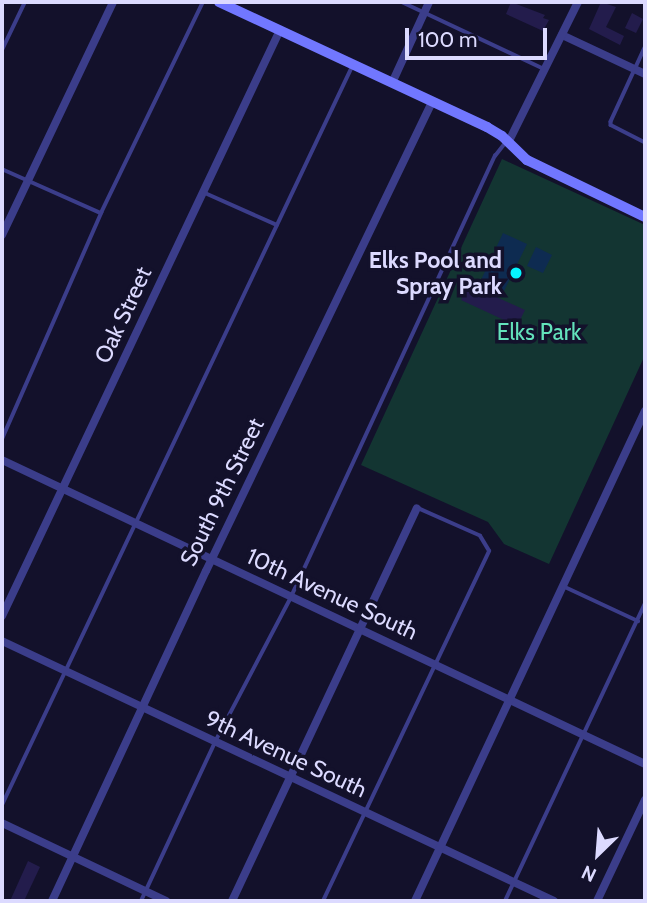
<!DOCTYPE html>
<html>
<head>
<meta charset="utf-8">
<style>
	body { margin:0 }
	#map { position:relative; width:647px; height:903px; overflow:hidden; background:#13112b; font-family:Cabin,sans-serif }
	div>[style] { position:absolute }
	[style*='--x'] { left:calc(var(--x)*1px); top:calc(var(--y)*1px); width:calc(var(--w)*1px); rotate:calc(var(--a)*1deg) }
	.green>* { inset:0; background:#133532 }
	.water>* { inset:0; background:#0e2b51 }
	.building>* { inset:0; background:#231c4c }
	.lane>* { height:3.5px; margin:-1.75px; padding:0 1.75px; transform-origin:1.75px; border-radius:1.75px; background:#3b3d8a }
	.street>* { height:8px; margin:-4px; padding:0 4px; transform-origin:4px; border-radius:4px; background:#3b3d8a }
	.secondary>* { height:10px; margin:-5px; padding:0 5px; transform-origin:5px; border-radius:5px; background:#7177ff }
	.dots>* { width:19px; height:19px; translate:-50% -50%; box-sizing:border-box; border:4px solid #13112b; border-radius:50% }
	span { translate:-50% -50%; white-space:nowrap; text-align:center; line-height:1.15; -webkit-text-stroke:7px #13112b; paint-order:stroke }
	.poi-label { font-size:23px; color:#dcdaff; font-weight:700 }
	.right { translate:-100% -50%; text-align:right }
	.street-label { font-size:23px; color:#dcdaff }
	.park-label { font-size:23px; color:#63e2bb }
	.frame { position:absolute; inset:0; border:4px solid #dcdaff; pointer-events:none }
	.north { position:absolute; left:563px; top:819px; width:70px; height:70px; -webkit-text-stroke:5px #13112b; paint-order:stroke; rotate:205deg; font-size:19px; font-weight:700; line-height:28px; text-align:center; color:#dcdaff }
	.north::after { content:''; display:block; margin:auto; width:24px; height:32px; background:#dcdaff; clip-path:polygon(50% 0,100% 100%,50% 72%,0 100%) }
	.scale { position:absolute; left:405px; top:28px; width:142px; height:32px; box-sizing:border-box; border:4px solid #dcdaff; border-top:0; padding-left:9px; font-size:21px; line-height:24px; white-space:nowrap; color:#dcdaff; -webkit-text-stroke:5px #13112b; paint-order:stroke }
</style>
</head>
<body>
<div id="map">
	<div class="green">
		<div style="clip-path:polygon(502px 159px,645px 225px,645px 355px,549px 564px,504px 544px,488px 522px,361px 465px)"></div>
	</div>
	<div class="water">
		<div style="clip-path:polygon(503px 233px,527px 244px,504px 291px,481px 280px)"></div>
		<div style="clip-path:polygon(536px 247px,552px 255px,543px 273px,527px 266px)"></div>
	</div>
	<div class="building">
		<div style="clip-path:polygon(511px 2px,545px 15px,543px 18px,549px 20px,543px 31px,506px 14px)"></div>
		<div style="clip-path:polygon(601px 2px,616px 7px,606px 27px,624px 36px,620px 45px,589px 29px)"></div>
		<div style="clip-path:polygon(632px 13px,643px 19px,636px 33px,625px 28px)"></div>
		<div style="clip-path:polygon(468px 284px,525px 310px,517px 326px,461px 300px)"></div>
		<div style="clip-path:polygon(28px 861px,40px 867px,24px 901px,10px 901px)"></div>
	</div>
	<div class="lane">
		<div style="--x:402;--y:2;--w:155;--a:25.2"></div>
		<div style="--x:645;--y:48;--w:81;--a:114.7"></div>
		<div style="--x:611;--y:122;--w:3;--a:90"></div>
		<div style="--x:611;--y:125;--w:38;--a:27"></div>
		<div style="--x:2;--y:50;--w:53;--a:-64.4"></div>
		<div style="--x:2;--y:169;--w:108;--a:24"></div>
		<div style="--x:203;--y:192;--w:81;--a:24"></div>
		<div style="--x:2;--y:439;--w:247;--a:-66.3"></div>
		<div style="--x:101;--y:213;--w:234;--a:-64.2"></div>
		<div style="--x:563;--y:586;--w:83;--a:25"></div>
		<div style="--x:2;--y:805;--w:817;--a:-64.63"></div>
		<div style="--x:141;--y:901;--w:175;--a:-65"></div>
		<div style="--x:215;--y:742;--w:164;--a:-62.3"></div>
		<div style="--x:291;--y:597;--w:486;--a:-65.2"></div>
		<div style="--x:495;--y:156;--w:16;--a:-52"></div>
		<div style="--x:323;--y:901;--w:387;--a:-64.6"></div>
		<div style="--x:489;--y:551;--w:17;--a:-121"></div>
		<div style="--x:480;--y:536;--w:67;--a:-156.1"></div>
		<div style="--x:505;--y:901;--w:328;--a:-64.8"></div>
	</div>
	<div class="street">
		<div style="--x:562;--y:35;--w:92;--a:25.2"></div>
		<div style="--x:392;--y:83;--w:89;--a:-65.4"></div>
		<div style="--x:508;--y:143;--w:157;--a:-63.6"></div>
		<div style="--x:2;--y:235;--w:258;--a:-64.5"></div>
		<div style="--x:2;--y:460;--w:711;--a:25.3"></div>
		<div style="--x:2;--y:616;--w:649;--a:-64.62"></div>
		<div style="--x:2;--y:641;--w:610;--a:25.22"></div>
		<div style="--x:2;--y:823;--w:182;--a:25.4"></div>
		<div style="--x:52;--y:901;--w:364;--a:-65"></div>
		<div style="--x:206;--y:571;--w:521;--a:-64.27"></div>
		<div style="--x:232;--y:901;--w:434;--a:-64.8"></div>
		<div style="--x:415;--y:901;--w:541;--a:-64.86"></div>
		<div style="--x:597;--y:901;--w:112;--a:-64.6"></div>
	</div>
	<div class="secondary">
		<div style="--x:219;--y:2;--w:296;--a:25"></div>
		<div style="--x:487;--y:127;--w:17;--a:31"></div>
		<div style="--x:502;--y:136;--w:35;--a:44"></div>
		<div style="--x:527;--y:160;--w:131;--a:25.8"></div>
	</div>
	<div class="dots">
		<div style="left:516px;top:273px;background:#06f5ff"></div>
	</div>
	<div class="poi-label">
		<span class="right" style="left:502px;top:273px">Elks Pool and<br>Spray Park</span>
	</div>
	<div class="street-label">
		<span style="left:123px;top:315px;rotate:-65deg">Oak Street</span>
		<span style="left:222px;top:492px;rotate:-64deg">South 9th Street</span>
		<span style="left:332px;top:594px;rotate:25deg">10th Avenue South</span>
		<span style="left:286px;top:754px;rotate:25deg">9th Avenue South</span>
	</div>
	<div class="park-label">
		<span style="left:539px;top:332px">Elks Park</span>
	</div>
	<div class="frame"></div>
	<div class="north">N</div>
	<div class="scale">100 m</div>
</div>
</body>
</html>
